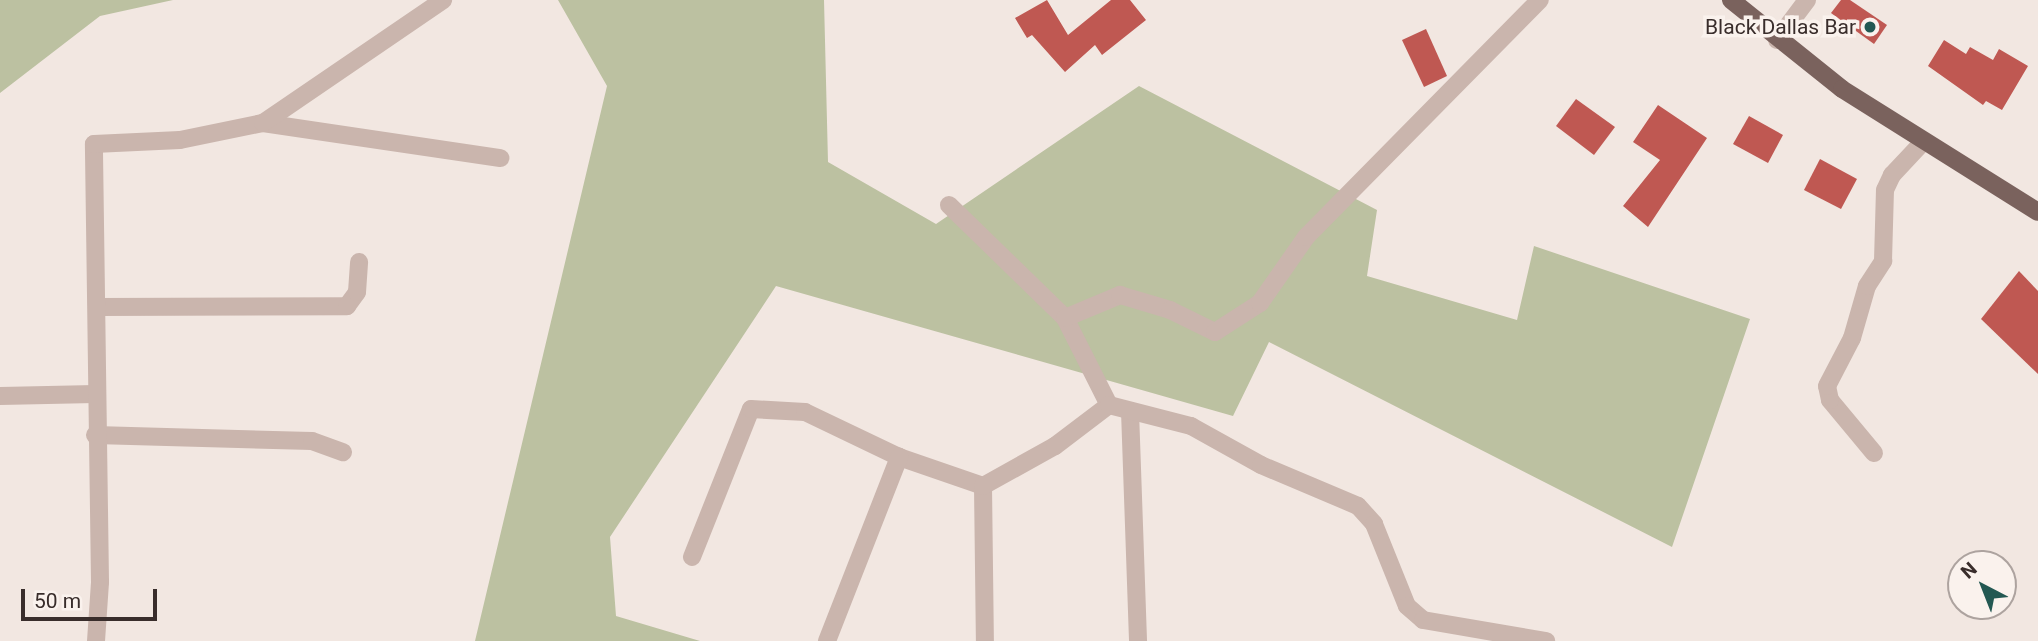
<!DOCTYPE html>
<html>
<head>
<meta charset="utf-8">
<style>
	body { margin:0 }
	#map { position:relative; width:2038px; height:641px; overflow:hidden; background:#f2e7e1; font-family:Roboto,sans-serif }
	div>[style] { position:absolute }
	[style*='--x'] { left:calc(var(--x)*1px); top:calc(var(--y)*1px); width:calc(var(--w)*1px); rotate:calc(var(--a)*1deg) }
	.green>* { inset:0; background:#bcc1a1 }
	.building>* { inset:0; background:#bf5852 }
	.minor>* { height:18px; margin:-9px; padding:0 9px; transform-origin:9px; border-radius:9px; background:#cab5ad }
	.major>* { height:18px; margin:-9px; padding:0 9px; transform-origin:9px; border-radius:9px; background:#7a625d }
	.dots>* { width:19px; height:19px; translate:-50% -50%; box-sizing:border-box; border:4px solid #faf2ed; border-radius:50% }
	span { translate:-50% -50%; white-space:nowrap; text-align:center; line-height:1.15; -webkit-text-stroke:7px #faf2ed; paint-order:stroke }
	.poi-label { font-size:21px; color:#392d2b }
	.right { translate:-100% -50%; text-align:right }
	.north { position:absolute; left:1947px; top:550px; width:70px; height:70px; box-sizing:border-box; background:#faf2ed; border:2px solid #ada39f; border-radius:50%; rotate:318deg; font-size:19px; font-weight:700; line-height:28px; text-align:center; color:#392d2b }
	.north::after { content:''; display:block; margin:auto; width:24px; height:32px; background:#235852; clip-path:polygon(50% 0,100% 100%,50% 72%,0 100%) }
	.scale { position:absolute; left:21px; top:589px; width:136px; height:32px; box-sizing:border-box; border:4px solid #392d2b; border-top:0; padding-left:9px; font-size:21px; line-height:24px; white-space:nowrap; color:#392d2b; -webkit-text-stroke:5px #faf2ed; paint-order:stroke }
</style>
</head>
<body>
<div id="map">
	<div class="green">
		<div style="clip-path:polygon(0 0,173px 0,100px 16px,0 93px)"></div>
		<div style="clip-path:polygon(558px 0,824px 0,828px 162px,936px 224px,1139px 86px,1377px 210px,1367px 276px,1517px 320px,1534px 246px,1750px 319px,1672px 547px,1269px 342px,1233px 416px,776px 286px,610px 537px,616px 616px,700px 641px,475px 641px,607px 86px)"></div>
	</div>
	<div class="building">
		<div style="clip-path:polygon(1047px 0,1068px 35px,1111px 0,1130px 0,1146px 20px,1102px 55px,1095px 45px,1065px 72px,1032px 35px,1027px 38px,1015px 18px)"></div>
		<div style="clip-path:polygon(1841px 0,1850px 0,1887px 25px,1874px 44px,1831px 13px)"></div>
		<div style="clip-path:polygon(1426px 29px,1447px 76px,1424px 87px,1402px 40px)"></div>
		<div style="clip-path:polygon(1944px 40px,1966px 54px,1970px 47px,1993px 60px,1999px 49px,2028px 66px,2002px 110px,1986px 101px,1983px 105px,1928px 66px)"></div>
		<div style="clip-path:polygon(1576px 99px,1615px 127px,1594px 155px,1556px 126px)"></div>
		<div style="clip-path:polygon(1658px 105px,1707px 138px,1648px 227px,1623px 206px,1660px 160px,1633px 142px)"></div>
		<div style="clip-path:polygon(1749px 116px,1783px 135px,1768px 163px,1733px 144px)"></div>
		<div style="clip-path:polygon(1820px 159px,1857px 179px,1841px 209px,1804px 190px)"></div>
		<div style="clip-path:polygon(2019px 271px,2038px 291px,2038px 374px,1981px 319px)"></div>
	</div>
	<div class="minor">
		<div style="--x:1777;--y:40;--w:50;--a:-53.1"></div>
		<div style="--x:263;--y:123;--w:240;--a:8.4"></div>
		<div style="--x:949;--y:205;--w:162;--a:44.2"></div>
		<div style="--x:1065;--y:318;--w:97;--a:63.2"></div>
		<div style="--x:97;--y:307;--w:250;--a:-0.2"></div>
		<div style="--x:347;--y:306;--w:17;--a:-54"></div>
		<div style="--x:357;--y:292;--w:30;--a:-86"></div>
		<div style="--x:1065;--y:318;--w:60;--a:-22.7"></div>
		<div style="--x:1120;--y:295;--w:52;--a:16.7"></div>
		<div style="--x:1170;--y:310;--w:50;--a:26.1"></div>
		<div style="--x:1215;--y:332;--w:54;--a:-32.8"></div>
		<div style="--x:1260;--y:303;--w:80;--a:-55.1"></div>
		<div style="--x:1306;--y:237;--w:333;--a:-45.4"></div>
		<div style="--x:0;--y:396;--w:95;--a:-1.2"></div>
		<div style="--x:1130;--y:411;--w:230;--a:88"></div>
		<div style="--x:95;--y:435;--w:217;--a:1.6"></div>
		<div style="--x:312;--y:441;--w:33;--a:20"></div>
		<div style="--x:1874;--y:453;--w:69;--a:-129.7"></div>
		<div style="--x:1830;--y:400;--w:14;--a:-102"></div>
		<div style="--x:1827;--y:386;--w:54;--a:-62.5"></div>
		<div style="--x:1852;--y:338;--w:54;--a:-73.9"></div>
		<div style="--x:1867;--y:286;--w:30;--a:-57"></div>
		<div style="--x:1883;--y:261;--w:71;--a:-88.4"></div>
		<div style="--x:1885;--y:190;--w:17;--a:-65"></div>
		<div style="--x:1892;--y:175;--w:44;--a:-46.8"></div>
		<div style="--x:983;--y:486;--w:155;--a:89.3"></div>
		<div style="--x:692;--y:557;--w:159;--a:-68.3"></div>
		<div style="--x:751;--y:409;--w:54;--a:3.2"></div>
		<div style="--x:805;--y:412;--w:104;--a:25.6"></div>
		<div style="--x:899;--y:457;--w:89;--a:19"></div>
		<div style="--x:983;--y:486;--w:82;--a:-29.1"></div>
		<div style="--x:1055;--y:446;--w:68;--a:-37.2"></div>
		<div style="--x:1109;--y:405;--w:85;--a:14.4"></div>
		<div style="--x:1191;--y:426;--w:80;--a:29.1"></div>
		<div style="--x:1261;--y:465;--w:105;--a:22.9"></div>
		<div style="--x:1358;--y:506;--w:24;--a:48"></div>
		<div style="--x:1374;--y:524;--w:88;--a:68.1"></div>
		<div style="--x:1407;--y:606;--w:21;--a:41"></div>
		<div style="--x:1423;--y:620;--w:125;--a:9.7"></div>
		<div style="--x:96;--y:641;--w:59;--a:-86.1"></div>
		<div style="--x:100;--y:582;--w:438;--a:-90.8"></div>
		<div style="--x:94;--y:144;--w:86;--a:-2.7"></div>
		<div style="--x:180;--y:140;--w:85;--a:-11.6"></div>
		<div style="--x:263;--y:123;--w:218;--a:-34.3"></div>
		<div style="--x:827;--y:641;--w:198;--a:-68.6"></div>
	</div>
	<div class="major">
		<div style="--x:1731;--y:0;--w:142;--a:38.7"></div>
		<div style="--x:1842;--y:89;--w:231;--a:32.1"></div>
	</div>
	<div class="dots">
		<div style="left:1870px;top:27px;background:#235852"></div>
	</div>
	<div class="poi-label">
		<span class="right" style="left:1856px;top:27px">Black Dallas Bar</span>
	</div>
	<div class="north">N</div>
	<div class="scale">50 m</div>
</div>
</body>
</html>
